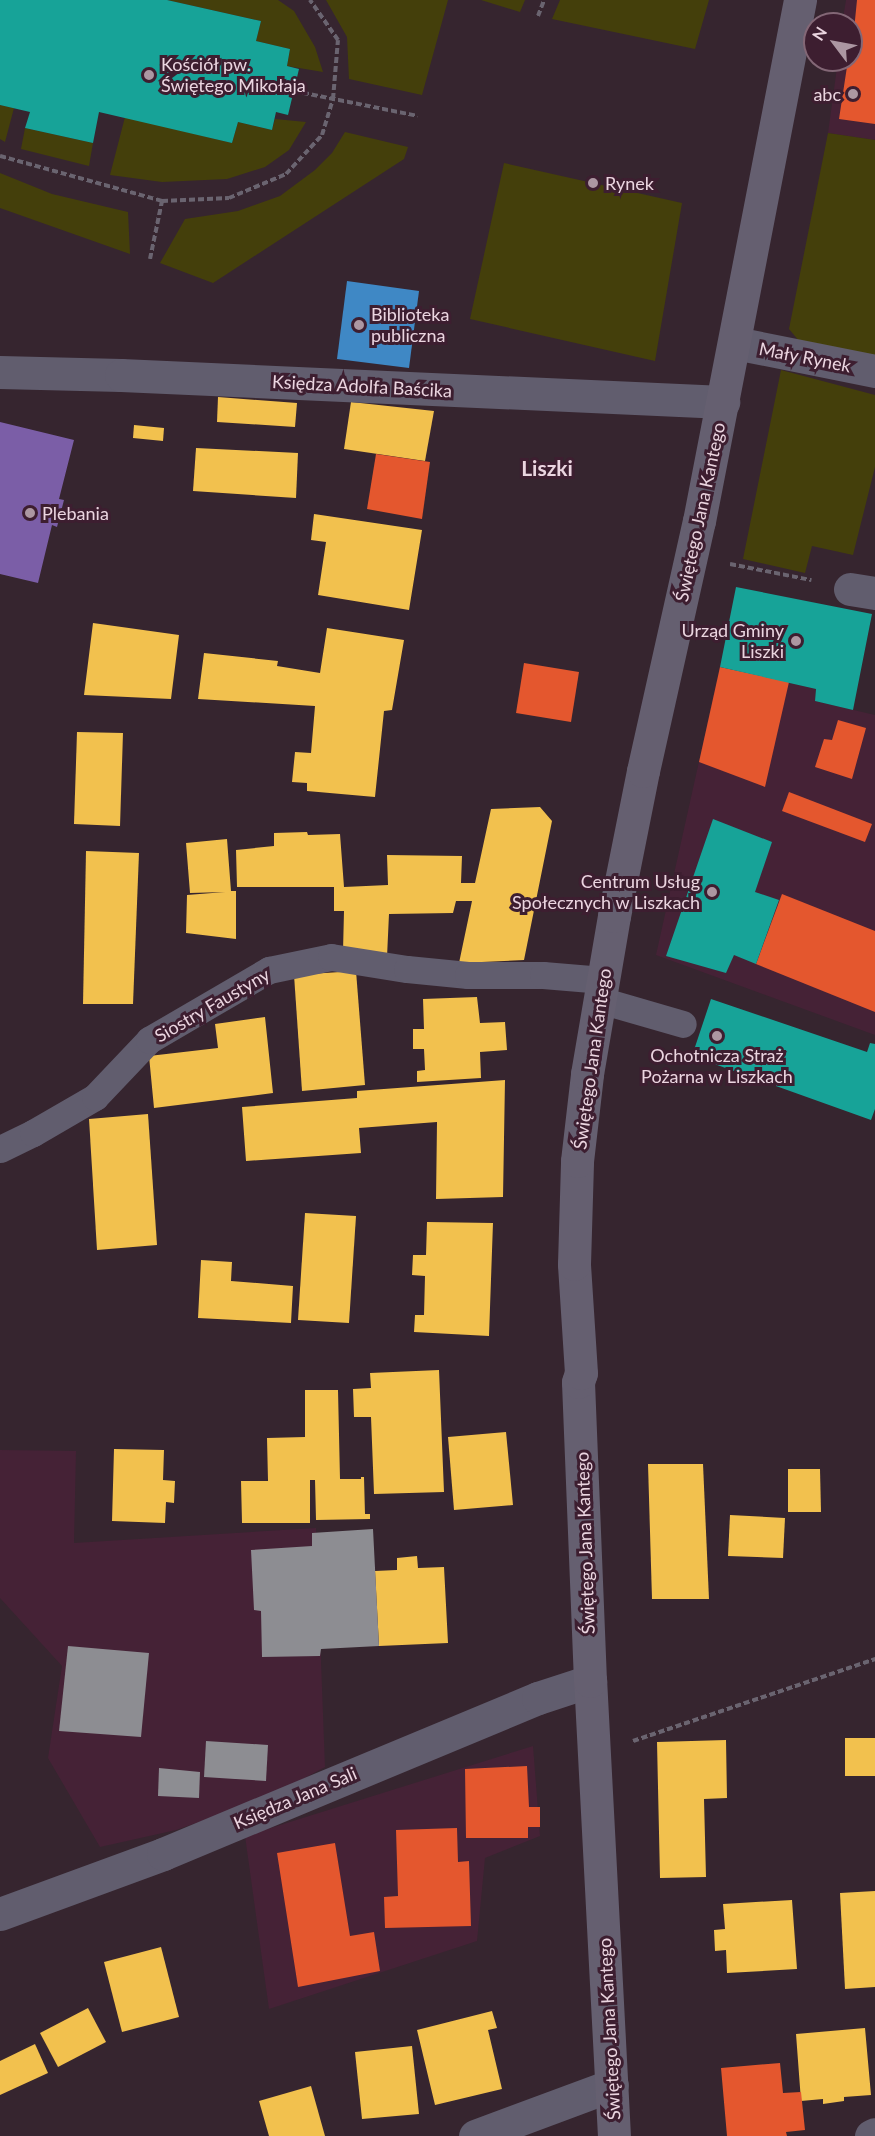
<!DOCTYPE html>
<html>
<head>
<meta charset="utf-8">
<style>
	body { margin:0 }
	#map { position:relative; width:875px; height:2136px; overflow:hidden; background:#36252f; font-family:Lato,sans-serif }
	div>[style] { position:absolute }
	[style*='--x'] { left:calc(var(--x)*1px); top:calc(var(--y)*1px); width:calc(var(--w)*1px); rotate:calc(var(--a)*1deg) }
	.built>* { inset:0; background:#452236 }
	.green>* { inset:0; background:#443f0b }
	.homes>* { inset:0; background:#f2c14e }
	.shops>* { inset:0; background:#e4572e }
	.offices>* { inset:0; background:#7b5ea7 }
	.schools>* { inset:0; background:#3f88c5 }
	.public>* { inset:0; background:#17a398 }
	.industry>* { inset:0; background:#8d8d92 }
	.path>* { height:4px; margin-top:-2px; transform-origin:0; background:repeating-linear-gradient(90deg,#6a6470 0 6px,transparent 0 9px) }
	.service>* { height:27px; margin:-13.5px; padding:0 13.5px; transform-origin:13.5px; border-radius:13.5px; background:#615d6e }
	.minor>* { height:33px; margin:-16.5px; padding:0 16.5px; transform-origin:16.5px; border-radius:16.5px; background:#615d6e }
	.secondary>* { height:33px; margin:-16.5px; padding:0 16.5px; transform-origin:16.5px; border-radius:16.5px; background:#655f70 }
	.dots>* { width:16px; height:16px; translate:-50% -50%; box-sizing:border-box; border:3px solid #3d1e30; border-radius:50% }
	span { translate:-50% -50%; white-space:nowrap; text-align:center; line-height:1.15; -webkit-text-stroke:6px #3d1e30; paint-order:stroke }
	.poi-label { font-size:18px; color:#ebd5e0 }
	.left { translate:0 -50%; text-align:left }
	.right { translate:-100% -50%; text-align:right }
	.street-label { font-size:18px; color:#ebd5e0 }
	.quarter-label { font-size:21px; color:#ebd5e0; font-weight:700 }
	.north { position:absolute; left:803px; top:12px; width:60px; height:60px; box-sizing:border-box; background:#3d1e30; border:2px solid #836776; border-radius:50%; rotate:302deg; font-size:16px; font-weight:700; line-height:24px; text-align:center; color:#ebd5e0 }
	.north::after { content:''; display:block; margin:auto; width:21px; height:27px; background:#ac97a2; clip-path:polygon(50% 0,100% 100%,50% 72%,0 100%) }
</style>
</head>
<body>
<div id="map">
	<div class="built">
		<div style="clip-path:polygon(846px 0,875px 0,875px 140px,828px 133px,838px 60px,851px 60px,851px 24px,842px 24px)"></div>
		<div style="clip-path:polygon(720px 667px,816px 689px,815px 701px,875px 715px,875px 1035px,656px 955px)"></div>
		<div style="clip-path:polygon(0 1450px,76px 1451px,74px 1543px,316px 1528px,325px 1767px,266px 1799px,176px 1830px,100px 1847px,48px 1758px,62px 1666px,0 1598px)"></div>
		<div style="clip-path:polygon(533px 1746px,540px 1836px,485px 1858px,477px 1941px,269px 2009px,245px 1836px)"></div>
	</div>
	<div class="green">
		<div style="clip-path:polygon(167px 0,278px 0,294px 11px,315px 47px,323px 72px,287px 66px,290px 49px,256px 41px,261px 21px)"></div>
		<div style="clip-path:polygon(326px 0,448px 0,422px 95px,349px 79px,347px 37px)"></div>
		<div style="clip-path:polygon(481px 0,525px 0,520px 12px)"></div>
		<div style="clip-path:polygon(560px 0,709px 0,695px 49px,552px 19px)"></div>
		<div style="clip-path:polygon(0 105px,14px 108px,5px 142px,0 139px)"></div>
		<div style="clip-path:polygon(125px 117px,232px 143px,238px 122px,272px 130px,275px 119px,306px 122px,289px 150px,265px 167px,227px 179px,162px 182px,110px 175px)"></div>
		<div style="clip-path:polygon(25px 128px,93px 143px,89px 166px,21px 149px)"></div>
		<div style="clip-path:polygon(345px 132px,408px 147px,404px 159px,213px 283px,160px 263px,185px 219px,238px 211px,280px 196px,315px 170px,332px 153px)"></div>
		<div style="clip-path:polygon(828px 133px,875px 140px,875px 359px,799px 341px,789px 329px)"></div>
		<div style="clip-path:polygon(504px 163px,682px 203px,655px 361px,470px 319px)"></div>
		<div style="clip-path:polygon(0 173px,52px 194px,128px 212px,130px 254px,0 208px)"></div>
		<div style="clip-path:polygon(781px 370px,875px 395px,875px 467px,853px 555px,812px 546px,805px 573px,743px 559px)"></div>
	</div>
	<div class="homes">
		<div style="clip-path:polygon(218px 397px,297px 403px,295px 427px,217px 422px)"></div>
		<div style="clip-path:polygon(351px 402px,434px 411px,425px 461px,344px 449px)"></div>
		<div style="clip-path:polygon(134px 425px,164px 428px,163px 441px,133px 438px)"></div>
		<div style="clip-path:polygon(196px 448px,298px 453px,296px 498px,193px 491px)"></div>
		<div style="clip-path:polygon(314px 514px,422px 530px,409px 610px,318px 595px,326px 542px,311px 540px)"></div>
		<div style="clip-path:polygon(93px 623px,179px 635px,171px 699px,84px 695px)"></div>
		<div style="clip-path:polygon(327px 628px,404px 640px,392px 710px,384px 711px,375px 797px,307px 791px,307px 783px,292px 782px,295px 752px,311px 753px,315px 706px,198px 699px,204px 653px,278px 661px,277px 666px,320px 673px)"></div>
		<div style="clip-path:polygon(77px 732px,123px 733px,120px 826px,74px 824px)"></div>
		<div style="clip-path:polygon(540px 807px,552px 821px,524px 960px,459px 963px,472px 901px,456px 901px,453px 913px,389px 914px,387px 957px,343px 951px,344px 911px,334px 911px,334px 887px,237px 887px,236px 850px,274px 846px,274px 833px,307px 832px,308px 835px,340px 834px,344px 887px,388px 885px,387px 855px,462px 856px,461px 883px,475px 883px,491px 809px)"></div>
		<div style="clip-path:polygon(227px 839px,231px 891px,236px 891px,236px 939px,186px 933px,187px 895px,225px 892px,190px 893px,186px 843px)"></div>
		<div style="clip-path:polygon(86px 851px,139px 853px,133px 1004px,83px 1004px)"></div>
		<div style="clip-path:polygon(356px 971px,365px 1085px,302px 1091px,294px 975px)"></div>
		<div style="clip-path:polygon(477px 997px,480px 1023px,505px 1022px,507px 1050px,480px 1052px,481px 1078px,417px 1082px,417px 1071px,425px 1070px,424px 1049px,413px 1049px,413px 1029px,424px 1029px,423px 999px)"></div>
		<div style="clip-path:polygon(265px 1017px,273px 1093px,154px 1108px,149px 1056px,218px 1048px,215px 1024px)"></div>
		<div style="clip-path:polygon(505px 1080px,503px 1197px,436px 1199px,437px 1122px,359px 1128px,361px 1153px,246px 1161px,242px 1107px,357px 1098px,357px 1091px)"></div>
		<div style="clip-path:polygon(148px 1114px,157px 1245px,97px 1250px,89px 1119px)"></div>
		<div style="clip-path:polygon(305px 1213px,356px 1216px,349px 1323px,298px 1320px)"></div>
		<div style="clip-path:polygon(427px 1222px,493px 1223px,489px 1336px,414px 1332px,415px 1315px,424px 1315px,425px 1276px,412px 1275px,413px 1255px,426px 1255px)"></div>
		<div style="clip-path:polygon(201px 1260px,232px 1262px,231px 1281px,293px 1286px,291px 1323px,198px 1318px)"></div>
		<div style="clip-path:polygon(439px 1370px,444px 1492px,374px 1494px,371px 1417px,354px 1417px,353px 1389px,371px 1388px,370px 1373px)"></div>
		<div style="clip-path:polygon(305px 1390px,338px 1390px,340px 1479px,361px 1479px,361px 1477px,364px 1477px,365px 1514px,370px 1514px,370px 1519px,316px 1520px,315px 1480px,310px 1480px,310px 1523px,242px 1523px,241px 1481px,268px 1481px,267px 1438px,305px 1437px)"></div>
		<div style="clip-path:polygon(506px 1432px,513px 1505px,454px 1510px,448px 1437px)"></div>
		<div style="clip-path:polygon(114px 1449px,164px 1450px,163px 1480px,175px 1481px,174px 1503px,166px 1502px,165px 1523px,112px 1521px)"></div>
		<div style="clip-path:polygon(648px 1464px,703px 1464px,709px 1599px,652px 1599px)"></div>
		<div style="clip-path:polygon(788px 1469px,820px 1469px,821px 1512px,788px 1512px)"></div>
		<div style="clip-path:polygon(730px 1515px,785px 1518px,783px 1558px,728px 1556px)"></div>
		<div style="clip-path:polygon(417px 1556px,418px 1568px,444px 1567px,448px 1643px,379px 1646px,375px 1571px,397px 1570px,397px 1558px)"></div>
		<div style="clip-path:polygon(845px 1738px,875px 1738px,875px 1776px,845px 1776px)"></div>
		<div style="clip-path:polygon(726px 1740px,727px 1798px,704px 1799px,706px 1877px,660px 1878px,657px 1742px)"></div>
		<div style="clip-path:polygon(875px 1891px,875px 1987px,845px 1989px,840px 1893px)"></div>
		<div style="clip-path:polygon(792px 1900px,797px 1969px,727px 1973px,726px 1950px,715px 1951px,714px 1930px,725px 1929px,723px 1904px)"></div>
		<div style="clip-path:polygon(161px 1947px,179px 2017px,122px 2032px,104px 1962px)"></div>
		<div style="clip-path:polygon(88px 2008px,106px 2042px,58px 2067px,40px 2033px)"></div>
		<div style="clip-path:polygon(492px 2011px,497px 2028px,488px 2030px,502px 2089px,435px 2105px,417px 2030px)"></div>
		<div style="clip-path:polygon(865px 2028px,871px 2095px,844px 2097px,844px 2101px,823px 2104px,823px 2099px,801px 2101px,796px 2034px)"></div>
		<div style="clip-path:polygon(35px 2044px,48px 2073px,0 2095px,0 2061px)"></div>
		<div style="clip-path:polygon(412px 2046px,419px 2114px,362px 2119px,355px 2052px)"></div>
		<div style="clip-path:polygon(311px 2086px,325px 2136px,269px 2136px,259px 2101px)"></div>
	</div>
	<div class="shops">
		<div style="clip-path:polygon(857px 0,875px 0,875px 124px,839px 119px,848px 60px,851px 60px)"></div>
		<div style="clip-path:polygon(376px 454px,430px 462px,422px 519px,367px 509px)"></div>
		<div style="clip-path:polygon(524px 663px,579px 672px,571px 722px,516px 713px)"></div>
		<div style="clip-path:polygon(720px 667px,789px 682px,765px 787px,699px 762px)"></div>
		<div style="clip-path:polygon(838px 720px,866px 728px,852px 779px,815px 767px,824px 739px,832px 740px)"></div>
		<div style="clip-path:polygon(789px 792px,872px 824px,865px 842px,782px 811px)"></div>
		<div style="clip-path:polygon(782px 894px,875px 931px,875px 1012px,756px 964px)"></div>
		<div style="clip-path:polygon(527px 1766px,529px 1807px,540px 1807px,540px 1827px,528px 1827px,528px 1838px,466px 1838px,465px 1769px)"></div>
		<div style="clip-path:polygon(457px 1828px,458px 1862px,469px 1861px,471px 1926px,385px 1928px,384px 1897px,398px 1896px,396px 1830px)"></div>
		<div style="clip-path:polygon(335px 1843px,350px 1936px,374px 1932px,380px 1971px,298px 1987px,277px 1853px)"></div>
		<div style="clip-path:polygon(780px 2063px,783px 2093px,801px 2092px,805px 2130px,786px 2132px,787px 2136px,727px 2136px,721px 2068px)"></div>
	</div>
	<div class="offices">
		<div style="clip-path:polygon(0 422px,74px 440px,59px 499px,64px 500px,57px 527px,52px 525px,38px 583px,0 574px)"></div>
	</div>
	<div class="schools">
		<div style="clip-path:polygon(347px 281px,419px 291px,409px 368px,337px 359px)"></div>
	</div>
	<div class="public">
		<div style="clip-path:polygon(0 0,167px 0,261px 21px,256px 41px,290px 49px,287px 66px,299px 69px,288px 115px,276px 112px,272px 130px,238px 122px,232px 143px,99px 112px,93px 143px,25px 128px,30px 112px,0 105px)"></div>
		<div style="clip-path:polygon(736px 587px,872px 614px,853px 710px,815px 701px,816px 689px,720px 667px)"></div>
		<div style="clip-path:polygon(713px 819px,772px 842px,755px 892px,779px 900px,756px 964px,734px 955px,726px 973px,666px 956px)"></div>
		<div style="clip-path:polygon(711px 999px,867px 1052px,870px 1043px,875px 1044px,875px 1109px,871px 1120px,692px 1056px)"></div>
	</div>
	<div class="industry">
		<div style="clip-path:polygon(373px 1529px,379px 1646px,321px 1649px,320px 1656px,262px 1657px,261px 1611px,254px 1610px,251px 1550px,312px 1546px,312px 1533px)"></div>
		<div style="clip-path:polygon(68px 1646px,149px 1653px,141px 1737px,59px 1731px)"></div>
		<div style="clip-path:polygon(206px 1741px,268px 1745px,266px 1781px,204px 1777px)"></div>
		<div style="clip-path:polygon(159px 1768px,200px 1772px,199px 1798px,158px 1796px)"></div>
	</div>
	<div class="path">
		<div style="--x:538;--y:16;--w:17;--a:-69"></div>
		<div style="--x:294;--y:91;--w:126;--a:11.4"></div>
		<div style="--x:0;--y:156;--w:168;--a:15.5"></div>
		<div style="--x:162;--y:201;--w:67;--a:-2.6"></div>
		<div style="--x:229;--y:198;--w:62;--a:-22.8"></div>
		<div style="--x:286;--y:174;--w:53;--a:-47.3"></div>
		<div style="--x:322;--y:135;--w:38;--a:-73"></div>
		<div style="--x:333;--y:99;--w:59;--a:-85.2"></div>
		<div style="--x:338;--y:40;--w:49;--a:-125"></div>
		<div style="--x:150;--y:259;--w:59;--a:-78.3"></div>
		<div style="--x:730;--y:564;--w:83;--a:11.2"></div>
		<div style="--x:633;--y:1741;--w:256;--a:-18.7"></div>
	</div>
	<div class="service">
		<div style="--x:600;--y:1000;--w:86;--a:16.1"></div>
		<div style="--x:0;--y:1149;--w:37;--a:-26"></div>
		<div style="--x:33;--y:1133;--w:72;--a:-30.1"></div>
		<div style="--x:95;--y:1097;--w:79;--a:-46.5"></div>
		<div style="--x:149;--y:1040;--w:139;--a:-30.3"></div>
		<div style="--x:269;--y:970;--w:63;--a:-11.8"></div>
		<div style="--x:331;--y:957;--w:77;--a:9"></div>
		<div style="--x:407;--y:969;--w:61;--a:5.6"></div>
		<div style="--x:468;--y:975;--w:75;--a:0"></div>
		<div style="--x:543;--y:975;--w:60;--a:4.8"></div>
	</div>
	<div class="minor">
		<div style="--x:735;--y:343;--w:143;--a:11.3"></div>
		<div style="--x:0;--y:372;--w:121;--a:1.4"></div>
		<div style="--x:121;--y:375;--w:603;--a:2.57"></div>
		<div style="--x:850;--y:589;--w:25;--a:9"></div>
		<div style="--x:0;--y:1914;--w:174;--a:-20.2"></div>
		<div style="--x:163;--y:1854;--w:406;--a:-22.6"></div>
		<div style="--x:538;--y:1698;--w:55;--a:-18.1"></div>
		<div style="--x:475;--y:2136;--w:146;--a:-20.4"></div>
		<div style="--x:871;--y:2136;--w:4;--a:-27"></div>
	</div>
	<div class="secondary">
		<div style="--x:614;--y:2136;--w:456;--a:-93"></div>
		<div style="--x:590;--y:1681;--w:299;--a:-92.3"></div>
		<div style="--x:578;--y:1382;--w:9;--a:-72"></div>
		<div style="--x:581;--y:1373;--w:109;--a:-93.7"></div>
		<div style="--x:574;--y:1264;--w:103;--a:-88.3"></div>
		<div style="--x:577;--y:1161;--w:88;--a:-83.4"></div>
		<div style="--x:587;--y:1074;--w:160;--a:-80.3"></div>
		<div style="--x:614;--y:916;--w:148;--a:-78.7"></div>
		<div style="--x:643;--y:771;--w:256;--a:-77.4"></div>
		<div style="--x:699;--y:521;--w:531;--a:-79.03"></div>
	</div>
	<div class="dots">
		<div style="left:149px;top:75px;background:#ac97a2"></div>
		<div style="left:853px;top:94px;background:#ac97a2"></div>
		<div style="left:593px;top:183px;background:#ac97a2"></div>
		<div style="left:359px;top:325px;background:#ac97a2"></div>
		<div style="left:30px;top:513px;background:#ac97a2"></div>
		<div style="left:796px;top:641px;background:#ac97a2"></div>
		<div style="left:712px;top:892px;background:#ac97a2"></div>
		<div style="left:717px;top:1036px;background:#ac97a2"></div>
	</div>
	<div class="poi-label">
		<span class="left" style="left:161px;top:75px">Kościół pw.<br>Świętego Mikołaja</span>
		<span class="right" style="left:841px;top:94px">abc</span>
		<span class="left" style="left:605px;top:183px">Rynek</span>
		<span class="left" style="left:371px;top:325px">Biblioteka<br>publiczna</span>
		<span class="left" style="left:42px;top:513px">Plebania</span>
		<span class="right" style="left:784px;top:641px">Urząd Gminy<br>Liszki</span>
		<span class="right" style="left:700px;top:892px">Centrum Usług<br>Społecznych w Liszkach</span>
		<span style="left:717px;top:1066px">Ochotnicza Straż<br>Pożarna w Liszkach</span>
	</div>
	<div class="street-label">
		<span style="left:805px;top:357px;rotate:11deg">Mały Rynek</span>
		<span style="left:362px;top:386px;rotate:3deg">Księdza Adolfa Baścika</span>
		<span style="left:700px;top:512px;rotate:-78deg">Świętego Jana Kantego</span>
		<span style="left:212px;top:1005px;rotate:-30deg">Siostry Faustyny</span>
		<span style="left:592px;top:1059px;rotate:-82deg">Świętego Jana Kantego</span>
		<span style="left:585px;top:1543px;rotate:-92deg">Świętego Jana Kantego</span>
		<span style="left:295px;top:1798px;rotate:-23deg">Księdza Jana Sali</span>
		<span style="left:609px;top:2029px;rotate:-93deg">Świętego Jana Kantego</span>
	</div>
	<div class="quarter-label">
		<span style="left:547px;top:468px">Liszki</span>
	</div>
	<div class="north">N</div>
</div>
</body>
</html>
